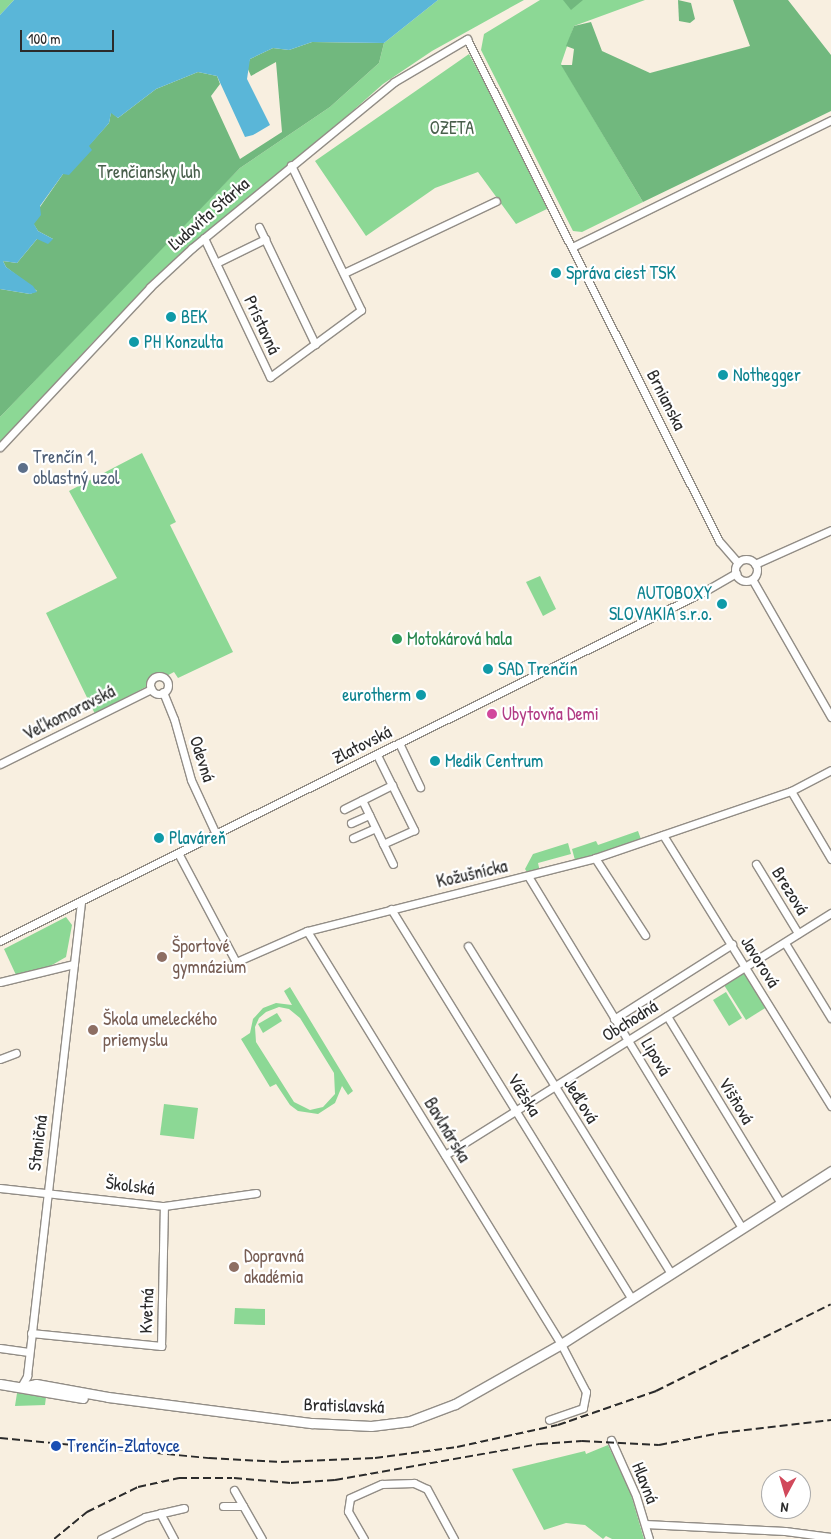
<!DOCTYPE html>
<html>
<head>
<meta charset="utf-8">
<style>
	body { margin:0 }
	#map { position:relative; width:831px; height:1539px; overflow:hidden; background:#f8efe0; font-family:"Patrick Hand",sans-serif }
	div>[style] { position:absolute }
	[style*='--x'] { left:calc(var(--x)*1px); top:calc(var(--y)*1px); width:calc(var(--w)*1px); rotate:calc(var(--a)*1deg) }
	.green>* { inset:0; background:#8cd895 }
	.forest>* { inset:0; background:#71b87e }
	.water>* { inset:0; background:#5ab6d8 }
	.roads { filter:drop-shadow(1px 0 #928d86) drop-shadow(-1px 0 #928d86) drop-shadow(0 1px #928d86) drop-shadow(0 -1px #928d86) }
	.minor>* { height:7px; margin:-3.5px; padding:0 3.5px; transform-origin:3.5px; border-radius:3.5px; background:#fff }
	.minor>.ring { margin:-3.5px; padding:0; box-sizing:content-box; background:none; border:7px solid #fff; border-radius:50% }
	.major>* { height:9px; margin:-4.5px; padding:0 4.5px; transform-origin:4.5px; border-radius:4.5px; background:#fff }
	.rail>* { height:2px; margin-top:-1px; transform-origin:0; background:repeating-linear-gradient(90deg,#2b2b2b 0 8px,transparent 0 12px) }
	.dots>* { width:14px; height:14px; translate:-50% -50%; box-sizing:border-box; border:2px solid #fff; border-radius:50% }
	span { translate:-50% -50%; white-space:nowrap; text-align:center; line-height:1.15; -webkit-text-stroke:4.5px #fff; paint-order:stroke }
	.park-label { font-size:18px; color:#485f4b }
	.street-label { font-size:18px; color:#2b2b2b }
	.culture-label { font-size:18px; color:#0d838f }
	.left { translate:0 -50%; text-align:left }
	.right { translate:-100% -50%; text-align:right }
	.service-label { font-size:18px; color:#4e5e75 }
	.leisure-label { font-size:18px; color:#27864d }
	.hotel-label { font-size:18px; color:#b23c85 }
	.education-label { font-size:18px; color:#785e54 }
	.transit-label { font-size:18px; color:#164399 }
	.north { position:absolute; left:761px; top:1469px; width:50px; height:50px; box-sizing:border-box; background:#fff; border:1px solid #aaa; border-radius:50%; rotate:186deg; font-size:14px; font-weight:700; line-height:20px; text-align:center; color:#2b2b2b }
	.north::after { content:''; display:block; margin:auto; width:18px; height:22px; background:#d1495b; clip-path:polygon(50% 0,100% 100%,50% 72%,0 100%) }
	.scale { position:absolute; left:20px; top:30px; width:94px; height:22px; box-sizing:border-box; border:2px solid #2b2b2b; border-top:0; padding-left:6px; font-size:15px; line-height:18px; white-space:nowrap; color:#2b2b2b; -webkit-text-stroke:4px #fff; paint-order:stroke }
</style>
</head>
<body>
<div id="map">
	<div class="green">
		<div style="clip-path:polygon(0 0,14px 0,0 15px)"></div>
		<div style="clip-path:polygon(438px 0,524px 0,432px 51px,383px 84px,179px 265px,177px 259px,94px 341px,0 443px,0 417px,170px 239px,240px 168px,330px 107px,379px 63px,384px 43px)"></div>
		<div style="clip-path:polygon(540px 0,645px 0,574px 26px,561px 64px,643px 202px,582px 232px,573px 231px,481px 50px,484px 34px)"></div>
		<div style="clip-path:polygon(469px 54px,551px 207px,516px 224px,478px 172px,435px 188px,366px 236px,315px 161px)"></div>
		<div style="clip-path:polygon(142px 453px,176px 522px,170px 525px,233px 652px,178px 678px,174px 672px,95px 714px,46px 613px,117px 578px,69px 491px)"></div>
		<div style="clip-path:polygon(540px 576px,556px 609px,543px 616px,526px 582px)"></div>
		<div style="clip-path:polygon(638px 831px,642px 842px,576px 864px,572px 849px,596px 841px,598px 845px)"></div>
		<div style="clip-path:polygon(568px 843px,571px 854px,538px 863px,540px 872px,529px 875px,525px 869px,533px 854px)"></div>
		<div style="clip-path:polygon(66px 917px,72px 925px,66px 957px,45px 969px,16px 975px,4px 949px)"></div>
		<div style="clip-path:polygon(745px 972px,767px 1007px,746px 1020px,724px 985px)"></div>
		<div style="clip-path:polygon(evenodd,290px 987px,353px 1091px,348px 1095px,342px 1086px,335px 1103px,318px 1114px,298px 1111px,290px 1105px,276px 1084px,270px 1087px,241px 1039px,250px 1033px,253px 1019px,263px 1008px,276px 1003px,292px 1005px,284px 991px,290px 987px,279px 1007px,289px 1009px,300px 1018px,334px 1073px,335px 1094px,323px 1107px,310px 1110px,294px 1102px,256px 1042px,255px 1027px,259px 1018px,266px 1012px,279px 1007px)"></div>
		<div style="clip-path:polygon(726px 992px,742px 1018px,729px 1026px,713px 1000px)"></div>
		<div style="clip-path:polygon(277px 1013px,282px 1021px,263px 1033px,258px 1024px)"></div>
		<div style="clip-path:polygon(164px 1104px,198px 1108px,194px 1139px,160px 1135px)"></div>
		<div style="clip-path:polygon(235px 1308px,265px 1309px,265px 1325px,234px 1324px)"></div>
		<div style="clip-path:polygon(17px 1393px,46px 1397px,45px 1405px,15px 1406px)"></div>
		<div style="clip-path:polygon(608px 1445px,630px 1491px,644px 1539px,612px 1539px,606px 1536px,603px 1539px,585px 1525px,566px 1523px,544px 1530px,512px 1469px,585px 1451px,586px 1454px)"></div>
	</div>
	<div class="forest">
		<div style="clip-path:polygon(563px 0,583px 0,571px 10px)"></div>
		<div style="clip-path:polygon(678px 0,691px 3px,695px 19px,690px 23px,679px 21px)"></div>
		<div style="clip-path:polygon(733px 0,788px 0,831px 55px,831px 111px,643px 202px,561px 65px,572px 65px,574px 49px,566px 46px,574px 26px,591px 22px,602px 51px,650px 73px,750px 46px)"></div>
		<div style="clip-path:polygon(312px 42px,384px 43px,379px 63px,330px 107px,240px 168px,0 417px,0 289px,30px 294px,37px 291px,6px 267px,3px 261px,17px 263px,37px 239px,53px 239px,38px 231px,33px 223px,40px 207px,63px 174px,109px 123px,111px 112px,118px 118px,156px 89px,198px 72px,217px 76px,220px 84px,211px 96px,240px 159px,282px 132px,276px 62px,251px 76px,247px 67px,250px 59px,273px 48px,289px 50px)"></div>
	</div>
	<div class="water">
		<div style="clip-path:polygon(14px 0,438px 0,384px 43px,312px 42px,289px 50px,273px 48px,250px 59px,247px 79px,270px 125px,253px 135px,245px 137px,217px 76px,198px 72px,156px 89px,118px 118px,111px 113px,109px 123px,89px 146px,92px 150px,69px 175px,63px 174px,40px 206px,41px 215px,34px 224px,38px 231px,53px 239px,48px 244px,37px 239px,17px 263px,3px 261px,6px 267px,33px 286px,37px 292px,30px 294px,0 289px,0 15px)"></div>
	</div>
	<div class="roads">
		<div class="minor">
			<div style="--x:259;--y:227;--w:130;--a:64.4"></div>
			<div style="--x:204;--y:238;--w:154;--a:64.6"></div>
			<div style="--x:270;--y:377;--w:113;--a:-36.4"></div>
			<div style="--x:361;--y:310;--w:161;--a:-115.8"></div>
			<div style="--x:574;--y:246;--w:286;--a:-26.1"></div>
			<div style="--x:216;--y:263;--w:55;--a:-26.1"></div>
			<div style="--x:344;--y:273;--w:168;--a:-25.3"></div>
			<div style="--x:0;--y:447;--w:219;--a:-46.8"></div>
			<div style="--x:150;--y:287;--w:57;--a:-42.9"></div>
			<div style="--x:192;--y:248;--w:261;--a:-39.4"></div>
			<div style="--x:394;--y:82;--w:85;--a:-30.5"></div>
			<div style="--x:467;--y:39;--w:562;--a:63.34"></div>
			<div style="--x:719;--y:541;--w:29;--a:49"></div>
			<div class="ring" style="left:735px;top:559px;width:15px;height:15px"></div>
			<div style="--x:755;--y:564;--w:83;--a:-24.1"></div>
			<div style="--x:752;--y:579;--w:159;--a:60.2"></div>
			<div class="ring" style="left:150px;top:676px;width:11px;height:11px"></div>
			<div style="--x:163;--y:692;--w:29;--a:68"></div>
			<div style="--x:174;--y:719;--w:63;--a:74.4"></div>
			<div style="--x:191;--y:780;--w:60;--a:65.2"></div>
			<div style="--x:399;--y:743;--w:49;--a:64.5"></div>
			<div style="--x:377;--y:755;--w:84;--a:63.7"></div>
			<div style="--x:414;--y:830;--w:34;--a:156"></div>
			<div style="--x:0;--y:764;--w:169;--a:-26.4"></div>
			<div style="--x:791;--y:791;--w:79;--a:59.5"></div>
			<div style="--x:362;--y:800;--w:71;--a:64.2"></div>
			<div style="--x:344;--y:809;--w:54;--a:-26.6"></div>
			<div style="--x:351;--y:823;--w:20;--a:-24"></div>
			<div style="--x:663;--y:835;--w:319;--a:58.2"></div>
			<div style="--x:353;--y:838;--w:24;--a:-24"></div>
			<div style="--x:178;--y:853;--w:123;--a:62"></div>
			<div style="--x:236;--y:962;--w:77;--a:-23.6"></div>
			<div style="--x:307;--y:931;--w:297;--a:-14.2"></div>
			<div style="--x:595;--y:858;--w:207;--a:-18.9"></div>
			<div style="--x:791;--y:791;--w:45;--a:-27.7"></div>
			<div style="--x:595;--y:858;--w:92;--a:57"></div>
			<div style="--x:756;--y:864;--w:81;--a:58.7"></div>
			<div style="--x:528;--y:876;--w:412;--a:58.7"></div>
			<div style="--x:391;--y:909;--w:457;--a:58.3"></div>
			<div style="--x:307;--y:931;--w:485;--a:58.4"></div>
			<div style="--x:561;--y:1344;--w:54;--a:62.5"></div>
			<div style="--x:586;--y:1392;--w:16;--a:101"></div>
			<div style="--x:583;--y:1408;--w:36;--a:161"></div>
			<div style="--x:0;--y:941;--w:787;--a:-26.4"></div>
			<div style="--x:705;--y:591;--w:36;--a:-30"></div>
			<div style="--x:785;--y:943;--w:88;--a:58.5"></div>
			<div style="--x:468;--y:946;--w:384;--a:58.2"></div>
			<div style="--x:0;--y:982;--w:76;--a:-13.7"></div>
			<div style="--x:667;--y:1016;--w:218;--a:58.7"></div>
			<div style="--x:614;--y:1019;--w:140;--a:-32.4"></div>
			<div style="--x:0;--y:1059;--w:17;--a:-21"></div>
			<div style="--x:445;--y:1155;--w:456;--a:-32.1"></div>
			<div style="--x:0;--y:1188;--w:165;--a:6.3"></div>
			<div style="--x:164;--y:1206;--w:93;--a:-8"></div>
			<div style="--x:31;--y:1333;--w:131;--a:5.7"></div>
			<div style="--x:161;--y:1346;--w:140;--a:-88.8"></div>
			<div style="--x:0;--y:1348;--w:29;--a:8"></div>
			<div style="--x:21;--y:1387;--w:13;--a:-61"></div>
			<div style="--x:27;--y:1376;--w:477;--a:-83.5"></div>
			<div style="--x:611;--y:1440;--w:61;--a:65.9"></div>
			<div style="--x:636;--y:1496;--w:45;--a:73.2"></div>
			<div style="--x:234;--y:1490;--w:56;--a:60.3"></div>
			<div style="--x:223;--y:1506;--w:20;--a:0"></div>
			<div style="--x:160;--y:1513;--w:30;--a:62"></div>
			<div style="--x:645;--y:1524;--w:140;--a:2.9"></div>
			<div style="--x:785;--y:1531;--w:46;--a:7.4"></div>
			<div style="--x:101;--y:1539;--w:49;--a:-26.6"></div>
			<div style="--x:145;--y:1517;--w:40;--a:-13"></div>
			<div style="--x:364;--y:1539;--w:32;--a:-120"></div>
			<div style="--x:348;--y:1511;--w:13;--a:-81"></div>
			<div style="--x:350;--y:1498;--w:35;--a:-24"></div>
			<div style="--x:382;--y:1484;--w:32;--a:-2"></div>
			<div style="--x:414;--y:1483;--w:14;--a:25"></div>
			<div style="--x:427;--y:1489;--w:57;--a:61.6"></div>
		</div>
		<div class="major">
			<div style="--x:0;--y:1384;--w:84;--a:9.6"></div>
			<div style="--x:21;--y:1387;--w:15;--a:-11"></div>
			<div style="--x:36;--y:1384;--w:73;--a:10.2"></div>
			<div style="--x:108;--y:1397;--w:206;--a:7.3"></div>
			<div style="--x:312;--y:1423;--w:59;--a:2.9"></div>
			<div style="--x:371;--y:1426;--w:39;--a:-7"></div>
			<div style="--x:410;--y:1421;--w:48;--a:-20.7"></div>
			<div style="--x:455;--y:1404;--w:122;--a:-29.5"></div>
			<div style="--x:561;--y:1344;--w:321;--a:-32.6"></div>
		</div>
	</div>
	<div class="rail">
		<div style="--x:0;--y:1438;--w:210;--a:5.5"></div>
		<div style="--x:209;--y:1458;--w:72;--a:3.2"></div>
		<div style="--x:281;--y:1462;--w:94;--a:-2.4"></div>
		<div style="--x:375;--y:1458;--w:83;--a:-7.6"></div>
		<div style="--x:457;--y:1447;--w:103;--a:-12.3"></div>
		<div style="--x:558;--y:1425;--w:104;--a:-19.1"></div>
		<div style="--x:656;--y:1391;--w:195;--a:-26.4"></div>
		<div style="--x:234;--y:1478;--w:57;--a:5"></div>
		<div style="--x:291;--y:1483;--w:44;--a:-3.9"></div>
		<div style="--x:335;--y:1480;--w:208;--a:-10"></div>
		<div style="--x:540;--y:1444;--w:42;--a:-4.1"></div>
		<div style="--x:582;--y:1441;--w:77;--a:3"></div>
		<div style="--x:659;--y:1445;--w:62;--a:-11.1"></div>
		<div style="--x:720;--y:1433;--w:112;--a:-6.7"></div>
		<div style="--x:54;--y:1539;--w:43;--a:-39.3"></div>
		<div style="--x:87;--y:1512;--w:57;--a:-26.1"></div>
		<div style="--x:138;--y:1487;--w:42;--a:-12.4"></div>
		<div style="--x:179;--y:1478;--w:53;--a:0"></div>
	</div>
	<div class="dots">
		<div style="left:556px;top:273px;background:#0f9aa8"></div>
		<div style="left:171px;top:317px;background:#0f9aa8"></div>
		<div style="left:134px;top:342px;background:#0f9aa8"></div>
		<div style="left:723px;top:375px;background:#0f9aa8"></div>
		<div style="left:23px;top:468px;background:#5c6f8a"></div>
		<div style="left:722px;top:604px;background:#0f9aa8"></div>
		<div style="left:397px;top:639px;background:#2e9e5b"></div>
		<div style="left:488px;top:669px;background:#0f9aa8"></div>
		<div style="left:421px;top:695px;background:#0f9aa8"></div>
		<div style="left:492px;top:714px;background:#d1479c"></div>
		<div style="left:435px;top:761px;background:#0f9aa8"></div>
		<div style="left:159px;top:838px;background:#0f9aa8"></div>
		<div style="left:162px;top:957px;background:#8d6e63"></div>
		<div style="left:93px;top:1030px;background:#8d6e63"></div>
		<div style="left:234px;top:1267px;background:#8d6e63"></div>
		<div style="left:56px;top:1446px;background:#1a4fb4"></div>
	</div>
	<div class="park-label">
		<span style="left:452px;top:128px">OZETA</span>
		<span style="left:149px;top:172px">Trenčiansky luh</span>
	</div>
	<div class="street-label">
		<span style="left:209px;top:214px;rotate:-41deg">Ľudovíta Stárka</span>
		<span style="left:262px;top:325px;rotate:65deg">Prístavná</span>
		<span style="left:666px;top:400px;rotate:63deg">Brnianska</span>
		<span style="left:69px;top:713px;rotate:-27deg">Veľkomoravská</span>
		<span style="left:362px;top:745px;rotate:-27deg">Zlatovská</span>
		<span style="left:202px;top:759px;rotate:72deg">Odevná</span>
		<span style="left:472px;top:874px;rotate:-13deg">Kožušnícka</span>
		<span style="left:790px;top:891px;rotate:58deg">Brezová</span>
		<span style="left:760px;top:962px;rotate:58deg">Javorová</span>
		<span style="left:630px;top:1021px;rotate:-32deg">Obchodná</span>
		<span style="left:656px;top:1057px;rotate:59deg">Lipová</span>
		<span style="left:524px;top:1095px;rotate:58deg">Vážska</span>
		<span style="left:581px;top:1101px;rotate:58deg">Jedľová</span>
		<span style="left:736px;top:1101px;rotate:59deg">Višňová</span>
		<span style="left:447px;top:1130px;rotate:59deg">Bavlnárska</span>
		<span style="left:38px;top:1143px;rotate:-83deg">Staničná</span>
		<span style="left:130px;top:1186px;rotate:7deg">Školská</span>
		<span style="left:147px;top:1311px;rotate:-88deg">Kvetná</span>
		<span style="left:344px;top:1406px;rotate:2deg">Bratislavská</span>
		<span style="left:645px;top:1483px;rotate:68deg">Hlavná</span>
	</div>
	<div class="culture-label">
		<span class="left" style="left:566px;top:273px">Správa ciest TSK</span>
		<span class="left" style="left:181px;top:317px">BEK</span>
		<span class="left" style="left:144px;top:342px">PH Konzulta</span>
		<span class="left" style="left:733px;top:375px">Nothegger</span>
		<span class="right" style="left:712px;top:604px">AUTOBOXY<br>SLOVAKIA s.r.o.</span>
		<span class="left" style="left:498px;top:669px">SAD Trenčín</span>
		<span class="right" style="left:411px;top:695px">eurotherm</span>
		<span class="left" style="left:445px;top:761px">Medik Centrum</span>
		<span class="left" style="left:169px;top:838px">Plaváreň</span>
	</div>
	<div class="service-label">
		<span class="left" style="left:33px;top:468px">Trenčín 1,<br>oblastný uzol</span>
	</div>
	<div class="leisure-label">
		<span class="left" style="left:407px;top:639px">Motokárová hala</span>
	</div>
	<div class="hotel-label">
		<span class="left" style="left:502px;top:714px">Ubytovňa Demi</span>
	</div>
	<div class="education-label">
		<span class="left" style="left:172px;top:957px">Športové<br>gymnázium</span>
		<span class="left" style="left:103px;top:1030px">Škola umeleckého<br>priemyslu</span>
		<span class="left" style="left:244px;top:1267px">Dopravná<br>akadémia</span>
	</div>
	<div class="transit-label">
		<span class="left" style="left:67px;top:1446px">Trenčín-Zlatovce</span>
	</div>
	<div class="north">N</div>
	<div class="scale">100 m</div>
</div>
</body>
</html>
